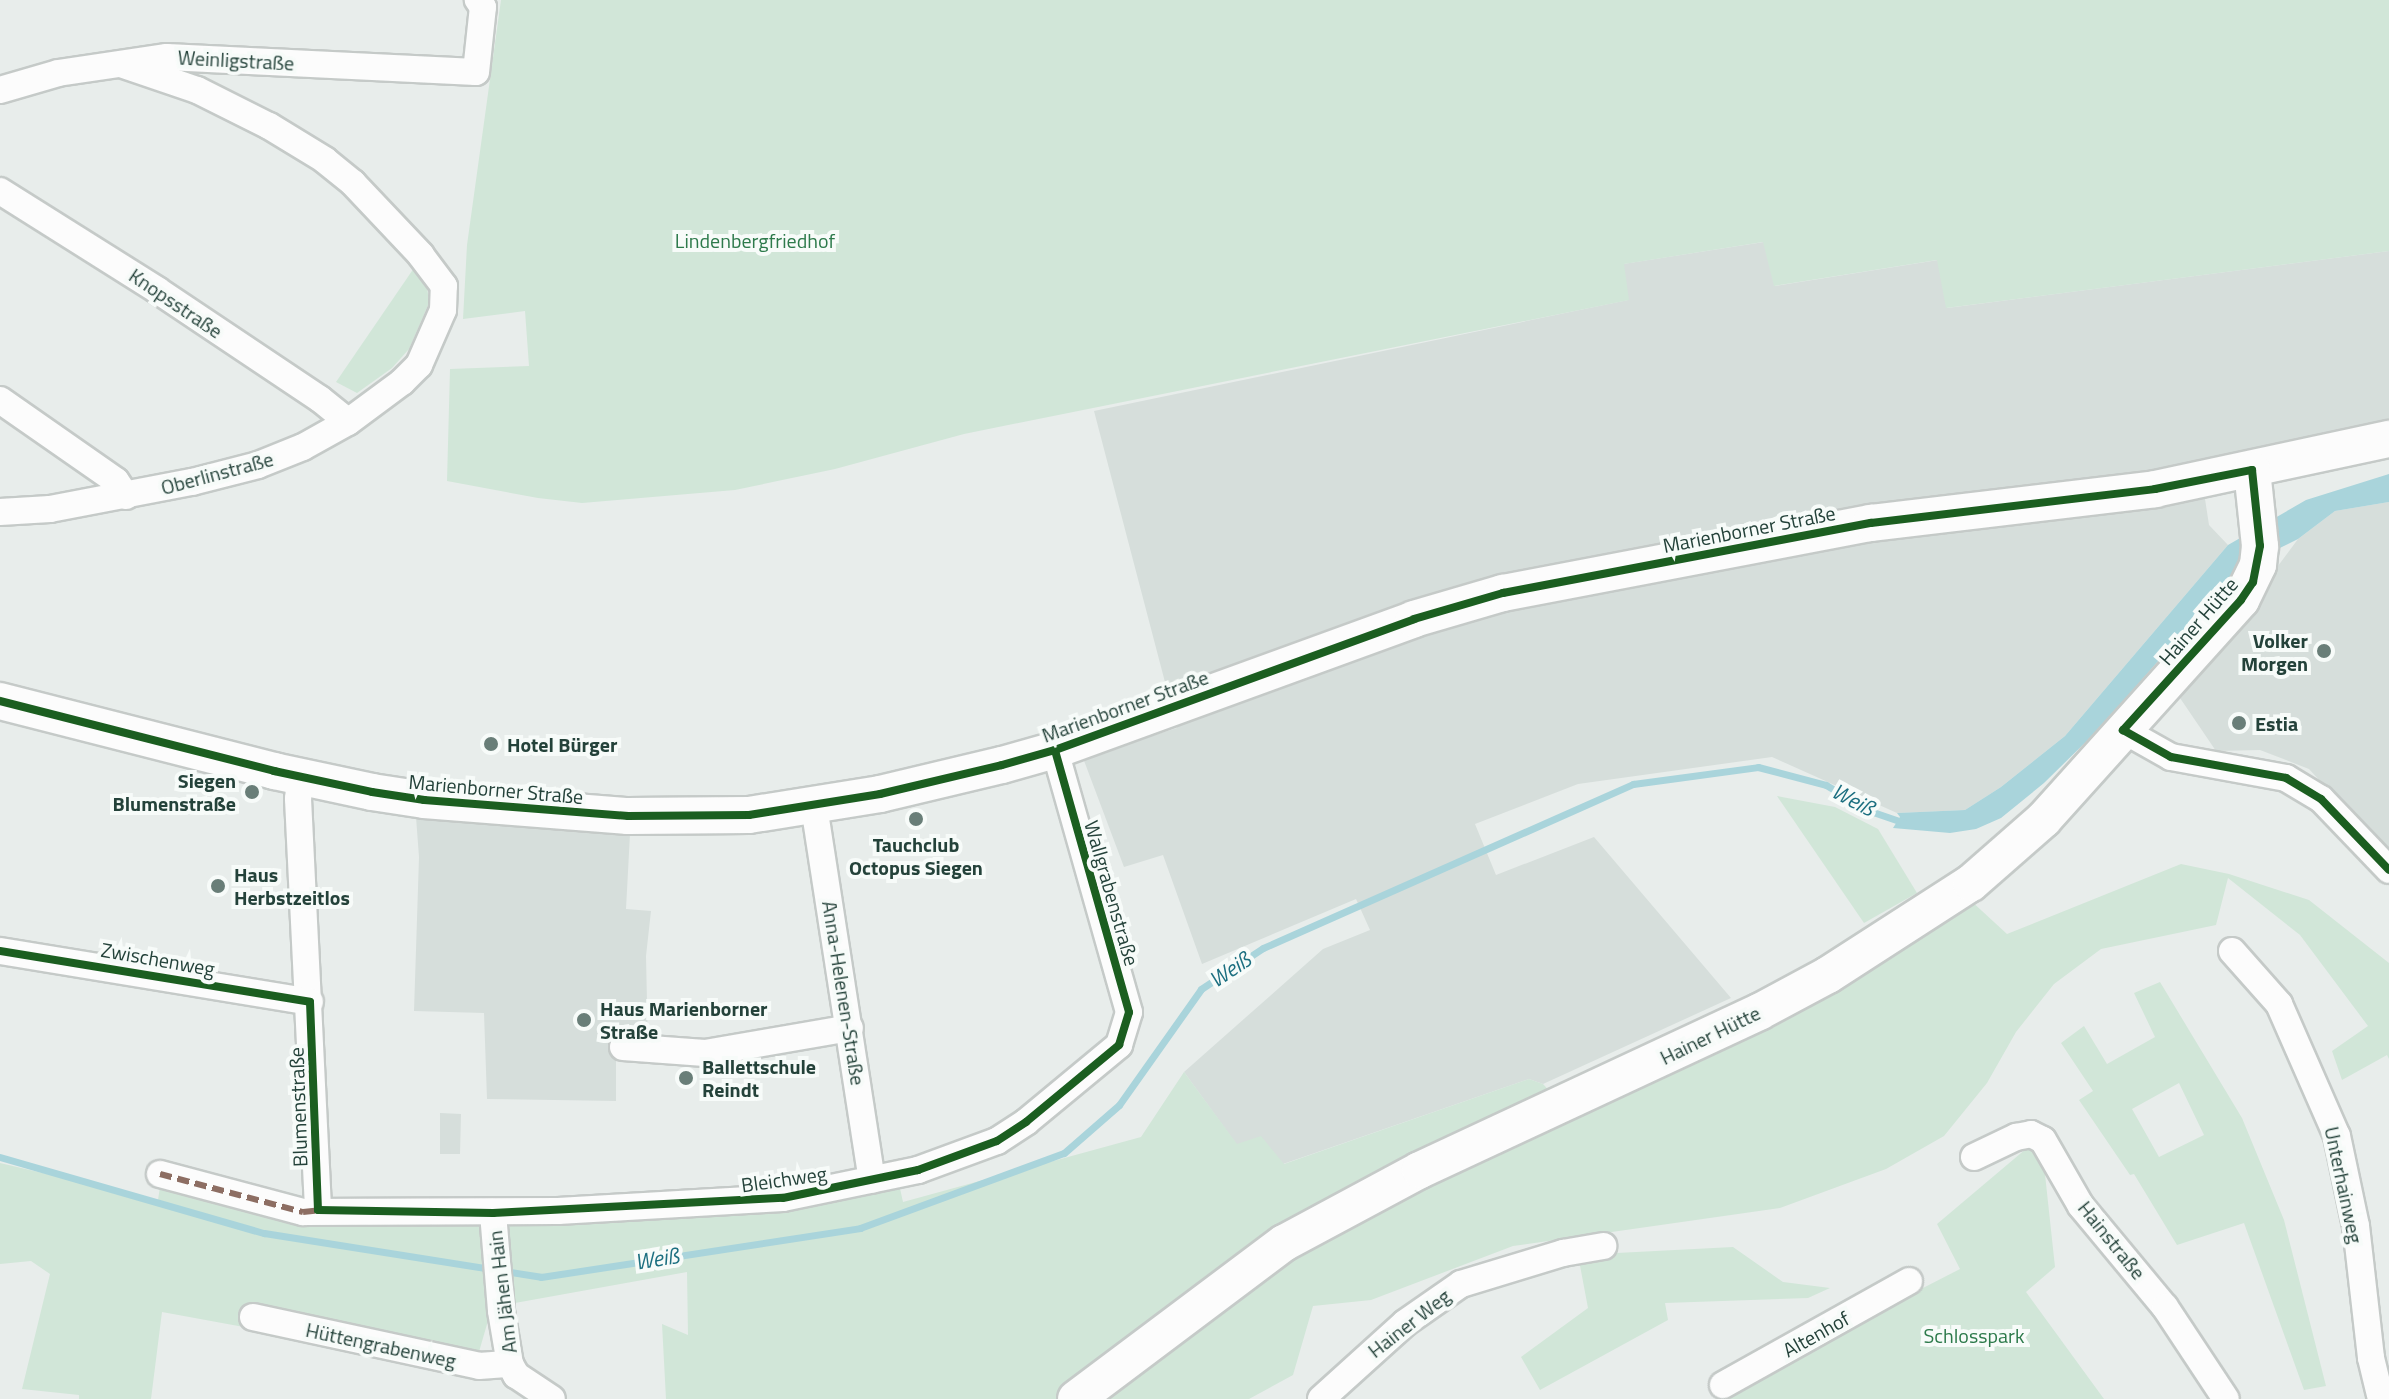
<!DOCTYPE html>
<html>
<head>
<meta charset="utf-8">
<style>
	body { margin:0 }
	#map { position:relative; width:2389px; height:1399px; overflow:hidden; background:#e8edeb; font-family:"Titillium Web",sans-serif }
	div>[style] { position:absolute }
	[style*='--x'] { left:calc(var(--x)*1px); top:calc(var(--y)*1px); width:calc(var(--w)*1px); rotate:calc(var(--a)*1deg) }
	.built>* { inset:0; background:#d6dedb }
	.green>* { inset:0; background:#d1e6d8 }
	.water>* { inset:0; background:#a9d4db }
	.stream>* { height:7px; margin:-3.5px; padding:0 3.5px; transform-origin:3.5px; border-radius:3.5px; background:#a9d4db }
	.roads { filter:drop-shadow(2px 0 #c5cac8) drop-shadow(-2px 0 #c5cac8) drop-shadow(0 2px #c5cac8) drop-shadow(0 -2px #c5cac8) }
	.street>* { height:26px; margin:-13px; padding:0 13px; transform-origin:13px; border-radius:13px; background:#fcfcfc }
	.secondary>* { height:36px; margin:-18px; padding:0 18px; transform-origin:18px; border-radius:18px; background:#fcfcfc }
	.quiet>* { height:6px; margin-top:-3px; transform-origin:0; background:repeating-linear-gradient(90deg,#8d6e63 0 12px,transparent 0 18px) }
	.cycleway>* { height:8px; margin:-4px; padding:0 4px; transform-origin:4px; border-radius:4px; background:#1b5e20 }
	.dots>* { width:22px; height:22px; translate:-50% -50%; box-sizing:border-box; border:4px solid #f7fbf9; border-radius:50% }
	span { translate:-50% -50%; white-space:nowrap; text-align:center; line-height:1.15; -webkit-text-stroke:8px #f7fbf9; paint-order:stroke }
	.street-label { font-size:20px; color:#24423a }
	.park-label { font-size:20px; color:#2d7a4b }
	.poi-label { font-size:20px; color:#24423a; font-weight:700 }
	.right { translate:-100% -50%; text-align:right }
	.left { translate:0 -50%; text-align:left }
	.water-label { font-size:22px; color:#1c6f80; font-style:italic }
</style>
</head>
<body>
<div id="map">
	<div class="built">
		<div style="clip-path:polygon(1764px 242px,1775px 286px,1938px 260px,1947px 308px,2389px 251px,2389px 420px,2200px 466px,2209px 525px,2228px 545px,2065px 736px,2001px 787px,1965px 810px,1897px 813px,1772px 757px,1578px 784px,1475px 824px,1496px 875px,1594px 837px,1731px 998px,1543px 1084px,1529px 1079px,1283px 1164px,1237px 1145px,1184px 1072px,1323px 949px,1370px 930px,1356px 899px,1202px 964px,1163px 855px,1124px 867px,1083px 758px,1177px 728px,1094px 411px,1628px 300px,1623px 264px)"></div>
		<div style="clip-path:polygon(2389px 502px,2389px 856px,2309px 769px,2260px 750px,2216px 751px,2180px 698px,2298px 539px,2335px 511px)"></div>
		<div style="clip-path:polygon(416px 817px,630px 834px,626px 909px,651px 911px,646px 956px,648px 1048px,616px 1048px,616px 1101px,487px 1099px,484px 1013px,414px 1011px,419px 857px)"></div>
		<div style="clip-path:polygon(440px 1113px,461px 1114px,460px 1154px,440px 1154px)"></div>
	</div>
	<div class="green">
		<div style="clip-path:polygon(501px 0,2389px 0,2389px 251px,1946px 308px,1937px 260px,1774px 286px,1763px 242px,1624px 264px,1629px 300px,964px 434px,835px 469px,735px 490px,582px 503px,538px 498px,447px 481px,450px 369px,529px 366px,525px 311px,463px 319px,467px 245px)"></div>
		<div style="clip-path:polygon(414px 268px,427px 285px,429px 303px,409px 349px,392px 368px,357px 393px,336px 382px)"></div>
		<div style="clip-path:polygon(1777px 796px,1835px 807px,1878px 829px,1917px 893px,1864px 923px)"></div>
		<div style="clip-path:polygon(2181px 864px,2229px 874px,2309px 900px,2389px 963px,2389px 1059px,2387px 1055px,2342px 1080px,2332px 1051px,2368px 1026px,2300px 935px,2228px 878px,2216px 925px,2101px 949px,2054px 984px,2016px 1032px,1987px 1083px,1944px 1136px,1886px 1169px,1780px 1208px,1513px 1246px,1371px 1300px,1313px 1306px,1293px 1375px,1249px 1399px,666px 1399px,662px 1324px,688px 1335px,687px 1272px,492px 1307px,474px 1369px,162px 1312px,151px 1399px,79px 1399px,79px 1395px,22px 1389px,50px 1274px,31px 1261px,0 1264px,0 1163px,158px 1200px,161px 1180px,270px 1210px,478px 1221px,484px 1230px,505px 1230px,515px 1222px,899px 1184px,903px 1202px,1141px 1137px,1184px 1072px,1237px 1144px,1261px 1136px,1284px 1164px,1529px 1079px,1543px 1084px,1564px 1107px,1969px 899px,2007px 934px)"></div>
		<div style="clip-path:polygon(evenodd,2160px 982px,2242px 1118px,2284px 1220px,2326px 1386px,2304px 1390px,2244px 1223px,2177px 1245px,2134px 1174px,2130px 1175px,2079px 1100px,2093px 1091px,2061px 1043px,2084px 1026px,2107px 1064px,2155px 1037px,2134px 993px,2160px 982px,2179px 1083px,2204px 1135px,2159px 1157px,2132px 1109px,2179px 1083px)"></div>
		<div style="clip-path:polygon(2035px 1147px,2044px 1165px,2055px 1267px,2026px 1292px,2104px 1399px,1715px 1399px,1746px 1383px,1746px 1379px,1960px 1269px,1937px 1224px,2027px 1148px)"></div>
		<div style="clip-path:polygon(1733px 1247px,1783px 1282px,1830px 1288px,1808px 1298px,1665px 1303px,1668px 1320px,1540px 1390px,1521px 1357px,1588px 1308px,1578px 1255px)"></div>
	</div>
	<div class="water">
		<div style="clip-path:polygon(2389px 474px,2389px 502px,2335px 511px,2298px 539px,2245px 565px,2226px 583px,2100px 728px,2044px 783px,2001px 818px,1976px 829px,1950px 833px,1893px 828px,1900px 817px,1897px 813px,1965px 810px,2001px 787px,2065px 736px,2228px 545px,2306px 500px)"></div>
	</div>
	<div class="stream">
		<div style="--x:0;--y:1157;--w:275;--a:16.1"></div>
		<div style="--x:264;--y:1233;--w:231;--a:9"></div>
		<div style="--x:504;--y:1271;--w:37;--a:9"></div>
		<div style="--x:541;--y:1277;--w:323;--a:-8.7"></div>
		<div style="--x:860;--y:1228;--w:217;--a:-20.2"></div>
		<div style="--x:1064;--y:1153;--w:73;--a:-41.1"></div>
		<div style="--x:1119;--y:1105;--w:142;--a:-54.7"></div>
		<div style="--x:1201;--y:989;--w:74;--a:-33.5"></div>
		<div style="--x:1263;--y:948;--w:405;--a:-23.9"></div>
		<div style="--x:1633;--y:784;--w:126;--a:-7.7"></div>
		<div style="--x:1758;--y:767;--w:70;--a:14.8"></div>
		<div style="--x:1826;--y:785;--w:51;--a:30.6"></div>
		<div style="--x:1870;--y:811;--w:37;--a:19"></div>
	</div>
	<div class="roads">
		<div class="street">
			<div style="--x:0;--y:90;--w:60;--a:-16.3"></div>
			<div style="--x:58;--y:73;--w:110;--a:-8.4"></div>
			<div style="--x:167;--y:57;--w:309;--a:2.8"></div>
			<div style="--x:476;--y:72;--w:65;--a:-83.9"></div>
			<div style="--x:483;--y:7;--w:9;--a:-126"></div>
			<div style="--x:0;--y:191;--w:186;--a:32.2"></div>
			<div style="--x:157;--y:290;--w:196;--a:33.8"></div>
			<div style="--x:320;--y:399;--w:36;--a:39"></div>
			<div style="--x:0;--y:400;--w:141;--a:34.9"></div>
			<div style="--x:116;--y:481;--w:18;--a:56"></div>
			<div style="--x:0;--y:512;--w:50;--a:-3.4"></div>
			<div style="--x:50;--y:509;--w:145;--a:-10.8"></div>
			<div style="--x:192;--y:482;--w:68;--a:-14.4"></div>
			<div style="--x:258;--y:465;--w:48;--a:-21.8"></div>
			<div style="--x:303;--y:447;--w:51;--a:-29.1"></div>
			<div style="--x:348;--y:422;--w:67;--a:-36.5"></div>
			<div style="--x:402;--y:382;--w:24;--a:-45"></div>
			<div style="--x:419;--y:365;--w:60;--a:-66.4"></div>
			<div style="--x:443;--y:310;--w:24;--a:-88"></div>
			<div style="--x:444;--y:286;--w:39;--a:-127"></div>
			<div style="--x:421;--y:255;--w:99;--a:-133.4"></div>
			<div style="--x:353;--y:183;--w:36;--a:-141"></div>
			<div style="--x:325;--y:160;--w:66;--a:-148.7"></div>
			<div style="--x:269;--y:126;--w:80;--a:-153.4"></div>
			<div style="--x:197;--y:90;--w:80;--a:-161.1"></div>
			<div style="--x:2123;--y:730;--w:55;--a:29.4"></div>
			<div style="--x:2171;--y:757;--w:117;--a:10.3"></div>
			<div style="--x:2286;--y:778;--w:41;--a:31"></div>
			<div style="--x:2321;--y:799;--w:98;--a:46.2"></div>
			<div style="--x:300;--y:777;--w:22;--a:95"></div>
			<div style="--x:298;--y:799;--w:411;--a:87.2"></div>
			<div style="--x:814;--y:806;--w:378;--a:81.2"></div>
			<div style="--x:0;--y:951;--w:314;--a:9.3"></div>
			<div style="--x:2232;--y:951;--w:71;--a:48.4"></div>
			<div style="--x:2279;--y:1004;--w:144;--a:66.3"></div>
			<div style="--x:2337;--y:1136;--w:92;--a:78.1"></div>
			<div style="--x:2356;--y:1226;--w:133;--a:83.5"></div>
			<div style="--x:2371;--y:1358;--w:42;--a:76.3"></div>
			<div style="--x:623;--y:1047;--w:82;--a:4.2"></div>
			<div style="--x:705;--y:1053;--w:147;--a:-9.8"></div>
			<div style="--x:1974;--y:1157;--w:47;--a:-25.5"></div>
			<div style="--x:2016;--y:1137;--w:15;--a:-11"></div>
			<div style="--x:2031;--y:1134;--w:13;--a:27"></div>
			<div style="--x:2043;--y:1140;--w:76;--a:60.1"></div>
			<div style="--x:2081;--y:1206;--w:131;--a:50.3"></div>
			<div style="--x:2165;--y:1307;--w:110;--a:56.5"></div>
			<div style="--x:160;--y:1174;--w:148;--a:14.9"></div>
			<div style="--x:303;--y:1212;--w:255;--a:-0.2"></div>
			<div style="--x:558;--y:1211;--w:225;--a:-3.3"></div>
			<div style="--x:783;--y:1198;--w:138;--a:-11.7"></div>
			<div style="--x:918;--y:1170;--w:84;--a:-20.2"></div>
			<div style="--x:997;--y:1141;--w:35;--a:-33"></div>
			<div style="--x:1026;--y:1122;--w:121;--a:-39.6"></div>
			<div style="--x:1119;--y:1045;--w:34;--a:-73"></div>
			<div style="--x:1129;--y:1012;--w:272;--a:-105.8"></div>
			<div style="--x:493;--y:1213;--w:98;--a:85.3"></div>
			<div style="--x:501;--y:1311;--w:54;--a:80.4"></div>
			<div style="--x:510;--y:1364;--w:13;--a:61"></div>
			<div style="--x:516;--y:1375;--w:43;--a:33.7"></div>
			<div style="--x:253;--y:1317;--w:231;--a:12.2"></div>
			<div style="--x:479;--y:1366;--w:31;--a:-4"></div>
			<div style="--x:1723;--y:1385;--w:213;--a:-29.2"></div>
			<div style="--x:1321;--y:1399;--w:113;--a:-42.1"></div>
			<div style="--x:1405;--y:1323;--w:68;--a:-34.9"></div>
			<div style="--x:1461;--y:1284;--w:107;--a:-16.9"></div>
			<div style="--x:1563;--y:1253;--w:41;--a:-9.9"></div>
		</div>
		<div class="secondary">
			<div style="--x:0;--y:701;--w:283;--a:14.3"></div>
			<div style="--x:274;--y:771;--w:100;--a:12.1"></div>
			<div style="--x:372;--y:792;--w:53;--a:8.7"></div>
			<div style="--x:424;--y:800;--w:205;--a:4.5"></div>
			<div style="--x:628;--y:816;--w:121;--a:-0.5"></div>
			<div style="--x:749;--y:815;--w:133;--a:-9.1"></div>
			<div style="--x:880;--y:794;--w:125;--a:-13.4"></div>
			<div style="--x:1002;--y:765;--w:55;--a:-15.8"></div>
			<div style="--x:1055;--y:750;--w:382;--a:-20"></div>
			<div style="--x:1414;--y:619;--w:93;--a:-16.3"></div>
			<div style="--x:1503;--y:593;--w:375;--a:-10.8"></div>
			<div style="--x:1871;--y:523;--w:286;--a:-6.8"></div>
			<div style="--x:2155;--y:489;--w:239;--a:-12.1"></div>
			<div style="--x:1076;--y:1399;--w:260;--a:-36.9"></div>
			<div style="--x:1284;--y:1243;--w:154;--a:-28.2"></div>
			<div style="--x:1420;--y:1170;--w:374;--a:-25"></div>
			<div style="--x:1759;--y:1012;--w:78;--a:-28.2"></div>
			<div style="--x:1828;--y:975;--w:170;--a:-32.8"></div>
			<div style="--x:1971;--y:883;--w:96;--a:-41.2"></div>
			<div style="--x:2043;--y:820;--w:296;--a:-48"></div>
			<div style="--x:2241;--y:600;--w:39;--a:-64"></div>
			<div style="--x:2258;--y:565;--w:19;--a:-84"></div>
			<div style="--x:2260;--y:546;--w:76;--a:-96"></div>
		</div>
	</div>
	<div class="quiet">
		<div style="--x:160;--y:1174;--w:148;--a:14.9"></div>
		<div style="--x:303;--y:1212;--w:19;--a:-6"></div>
	</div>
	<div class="cycleway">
		<div style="--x:0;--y:701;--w:283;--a:14.3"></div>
		<div style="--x:274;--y:771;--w:100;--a:12.1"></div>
		<div style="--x:372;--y:792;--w:53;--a:8.7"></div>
		<div style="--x:424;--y:800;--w:205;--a:4.5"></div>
		<div style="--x:628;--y:816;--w:121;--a:-0.5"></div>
		<div style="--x:749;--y:815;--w:133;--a:-9.1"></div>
		<div style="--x:880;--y:794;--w:125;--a:-13.4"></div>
		<div style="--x:1002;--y:765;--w:55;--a:-15.8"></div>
		<div style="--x:1055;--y:750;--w:382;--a:-20"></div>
		<div style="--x:1414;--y:619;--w:93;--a:-16.3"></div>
		<div style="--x:1503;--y:593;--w:375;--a:-10.8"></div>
		<div style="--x:1871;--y:523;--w:286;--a:-6.8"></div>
		<div style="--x:2155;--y:489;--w:99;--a:-11.1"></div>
		<div style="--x:2252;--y:470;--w:76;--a:84"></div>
		<div style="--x:2260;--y:546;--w:37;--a:101"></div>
		<div style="--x:2253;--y:582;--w:22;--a:124"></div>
		<div style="--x:2241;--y:600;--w:176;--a:132.2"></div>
		<div style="--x:2123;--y:730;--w:55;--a:29.4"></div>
		<div style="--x:2171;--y:757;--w:117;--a:10.3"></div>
		<div style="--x:2286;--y:778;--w:41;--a:31"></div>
		<div style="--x:2321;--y:799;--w:98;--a:46.2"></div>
		<div style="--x:0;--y:951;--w:314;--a:9.3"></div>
		<div style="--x:310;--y:1002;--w:208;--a:87.8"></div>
		<div style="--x:318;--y:1210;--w:175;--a:1"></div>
		<div style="--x:493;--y:1213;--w:290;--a:-3"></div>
		<div style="--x:783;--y:1198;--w:138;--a:-11.7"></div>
		<div style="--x:918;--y:1170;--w:84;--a:-20.2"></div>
		<div style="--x:997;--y:1141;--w:35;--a:-33"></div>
		<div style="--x:1026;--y:1122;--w:121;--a:-39.6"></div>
		<div style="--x:1119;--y:1045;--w:34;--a:-73"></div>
		<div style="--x:1129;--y:1012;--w:272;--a:-105.8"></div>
	</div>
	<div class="dots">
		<div style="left:2324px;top:651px;background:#697e78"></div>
		<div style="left:2239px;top:723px;background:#697e78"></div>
		<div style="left:491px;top:744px;background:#697e78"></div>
		<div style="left:252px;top:792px;background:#697e78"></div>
		<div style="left:916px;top:819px;background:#697e78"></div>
		<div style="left:218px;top:886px;background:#697e78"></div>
		<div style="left:584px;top:1020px;background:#697e78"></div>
		<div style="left:686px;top:1078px;background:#697e78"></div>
	</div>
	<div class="street-label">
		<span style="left:236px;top:60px;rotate:3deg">Weinligstraße</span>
		<span style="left:176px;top:303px;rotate:34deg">Knopsstraße</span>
		<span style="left:217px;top:473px;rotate:-15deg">Oberlinstraße</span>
		<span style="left:1749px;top:529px;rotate:-11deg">Marienborner Straße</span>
		<span style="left:2198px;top:621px;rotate:-49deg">Hainer Hütte</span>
		<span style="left:1125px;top:706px;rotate:-20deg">Marienborner Straße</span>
		<span style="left:496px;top:789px;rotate:5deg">Marienborner Straße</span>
		<span style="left:1112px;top:893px;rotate:74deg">Wallgrabenstraße</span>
		<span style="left:158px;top:959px;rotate:10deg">Zwischenweg</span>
		<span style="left:844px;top:993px;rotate:81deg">Anna-Helenen-Straße</span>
		<span style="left:1710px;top:1035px;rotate:-26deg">Hainer Hütte</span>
		<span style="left:298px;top:1107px;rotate:-92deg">Blumenstraße</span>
		<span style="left:784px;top:1179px;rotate:-8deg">Bleichweg</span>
		<span style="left:2344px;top:1185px;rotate:78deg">Unterhainweg</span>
		<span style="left:2112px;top:1240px;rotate:51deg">Hainstraße</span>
		<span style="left:502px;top:1292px;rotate:-97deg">Am Jähen Hain</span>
		<span style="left:1409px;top:1323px;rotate:-38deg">Hainer Weg</span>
		<span style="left:1816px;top:1334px;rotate:-29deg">Altenhof</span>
		<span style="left:381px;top:1345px;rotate:12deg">Hüttengrabenweg</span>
	</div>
	<div class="park-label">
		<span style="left:755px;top:240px">Lindenbergfriedhof</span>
		<span style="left:1974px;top:1335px">Schlosspark</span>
	</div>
	<div class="poi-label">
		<span class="right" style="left:2308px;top:652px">Volker<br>Morgen</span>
		<span class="left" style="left:2255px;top:723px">Estia</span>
		<span class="left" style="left:507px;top:744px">Hotel Bürger</span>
		<span class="right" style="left:236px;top:792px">Siegen<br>Blumenstraße</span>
		<span style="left:916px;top:856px">Tauchclub<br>Octopus Siegen</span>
		<span class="left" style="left:234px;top:886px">Haus<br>Herbstzeitlos</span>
		<span class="left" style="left:600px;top:1020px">Haus Marienborner<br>Straße</span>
		<span class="left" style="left:702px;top:1078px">Ballettschule<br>Reindt</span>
	</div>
	<div class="water-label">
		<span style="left:1853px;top:800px;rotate:28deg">Weiß</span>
		<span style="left:1230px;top:970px;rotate:-34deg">Weiß</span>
		<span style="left:657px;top:1259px;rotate:-9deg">Weiß</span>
	</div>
</div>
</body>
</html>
